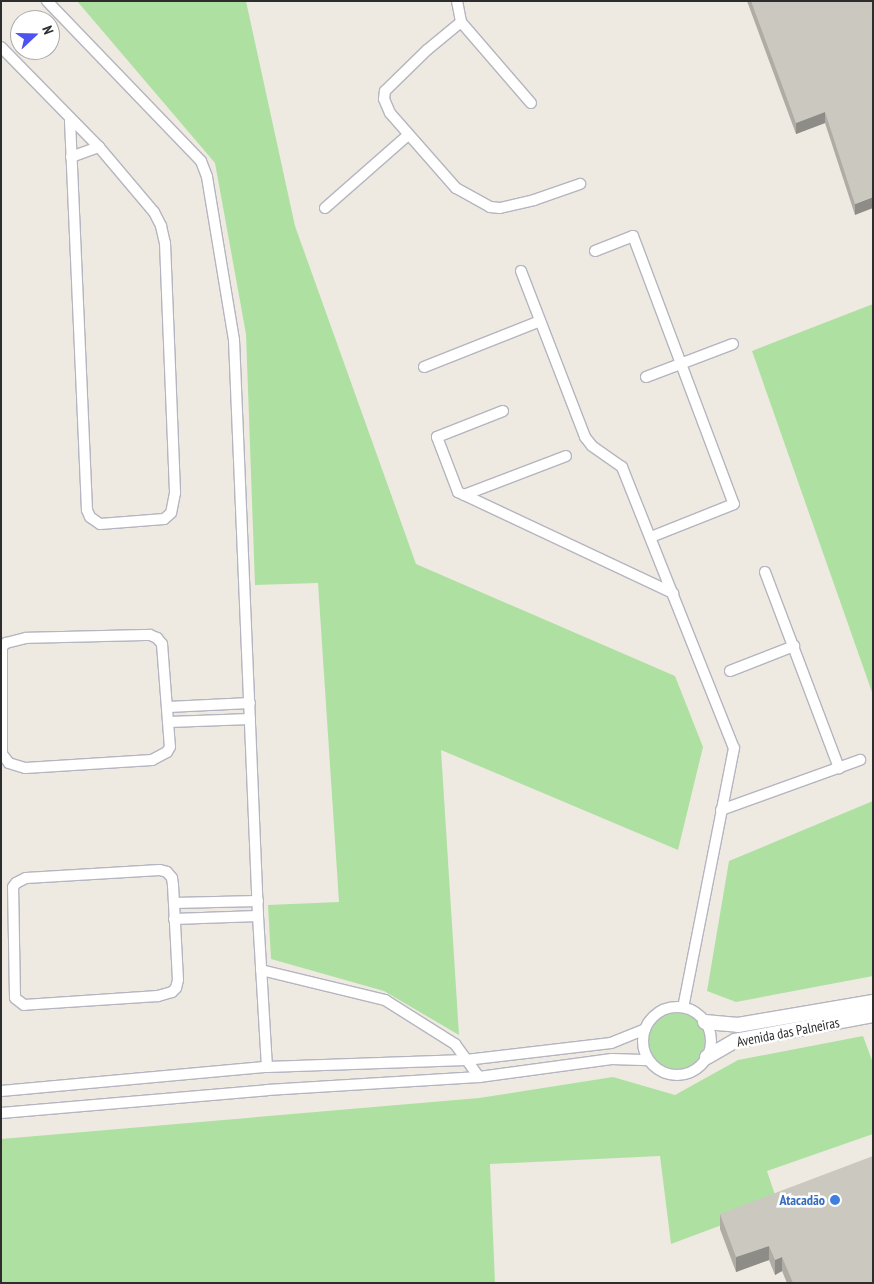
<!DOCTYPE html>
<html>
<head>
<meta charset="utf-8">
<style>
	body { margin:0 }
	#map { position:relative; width:874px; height:1284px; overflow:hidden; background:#eeeae1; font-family:"PT Sans Narrow",sans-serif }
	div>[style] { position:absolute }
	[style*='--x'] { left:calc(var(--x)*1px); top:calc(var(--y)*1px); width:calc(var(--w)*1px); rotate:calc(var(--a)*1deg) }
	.green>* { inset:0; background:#aee1a1 }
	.round { border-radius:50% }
	.roads { filter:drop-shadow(1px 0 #b4b5c0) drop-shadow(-1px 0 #b4b5c0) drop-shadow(0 1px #b4b5c0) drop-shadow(0 -1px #b4b5c0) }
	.minor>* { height:10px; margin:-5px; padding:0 5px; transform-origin:5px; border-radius:5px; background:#fff }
	.minor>.ring { margin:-5px; padding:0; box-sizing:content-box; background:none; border:10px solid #fff; border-radius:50% }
	.tertiary>* { height:14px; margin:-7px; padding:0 7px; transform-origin:7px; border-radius:7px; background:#fff }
	.wall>* { inset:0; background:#aeaca4 }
	.shaded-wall>* { inset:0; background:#8d8c86 }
	.building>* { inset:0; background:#cac8bf }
	.dots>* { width:14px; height:14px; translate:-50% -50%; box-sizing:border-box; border:2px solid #fff; border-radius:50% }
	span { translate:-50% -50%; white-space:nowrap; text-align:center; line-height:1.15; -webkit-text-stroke:5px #fff; paint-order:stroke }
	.street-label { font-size:14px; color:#2d2d2d }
	.shop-label { font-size:14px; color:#366cbe; font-weight:700 }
	.right { translate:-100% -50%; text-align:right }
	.frame { position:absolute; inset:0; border:2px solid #2d2d2d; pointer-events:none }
	.north { position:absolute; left:10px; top:10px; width:50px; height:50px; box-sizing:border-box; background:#fff; border:1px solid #ababab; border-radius:50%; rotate:69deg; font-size:14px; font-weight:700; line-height:20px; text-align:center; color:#2d2d2d }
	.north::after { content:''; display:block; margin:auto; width:18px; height:22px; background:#4c53f0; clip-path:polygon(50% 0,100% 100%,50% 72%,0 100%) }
</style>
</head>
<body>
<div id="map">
	<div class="green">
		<div style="clip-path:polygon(77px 1px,246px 1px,295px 226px,416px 564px,675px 676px,703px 747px,678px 850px,441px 750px,459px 1035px,384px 991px,271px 959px,268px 905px,339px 902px,318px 583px,255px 585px,246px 334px,215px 163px)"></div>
		<div style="clip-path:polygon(873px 304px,873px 695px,752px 351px)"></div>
		<div style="clip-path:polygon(873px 801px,873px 976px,736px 1002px,707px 991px,729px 861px)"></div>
		<div class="round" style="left:649px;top:1013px;width:56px;height:56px"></div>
		<div style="clip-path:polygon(863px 1036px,873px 1063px,873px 1134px,767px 1171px,778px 1204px,671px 1244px,660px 1156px,490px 1164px,495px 1283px,1px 1283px,1px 1139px,479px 1098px,613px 1077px,675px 1095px,738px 1060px)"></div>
	</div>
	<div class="roads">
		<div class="minor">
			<div style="--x:47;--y:1;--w:222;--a:46.1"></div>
			<div style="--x:201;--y:161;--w:17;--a:69"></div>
			<div style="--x:207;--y:177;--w:165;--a:80.6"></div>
			<div style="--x:234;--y:340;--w:576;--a:87.61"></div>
			<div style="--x:258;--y:916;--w:151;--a:86.6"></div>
			<div style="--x:457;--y:1;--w:21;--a:79"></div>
			<div style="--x:461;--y:22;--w:107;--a:49.2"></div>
			<div style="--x:461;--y:22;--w:44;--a:140.5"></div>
			<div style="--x:427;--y:50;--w:59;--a:135.7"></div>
			<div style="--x:385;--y:91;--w:8;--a:97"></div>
			<div style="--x:384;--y:99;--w:15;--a:67"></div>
			<div style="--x:390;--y:113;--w:100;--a:48.7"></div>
			<div style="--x:456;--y:188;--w:39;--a:29"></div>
			<div style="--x:490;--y:207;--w:10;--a:6"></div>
			<div style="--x:500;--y:208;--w:35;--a:-13"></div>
			<div style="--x:534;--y:200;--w:49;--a:-19.2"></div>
			<div style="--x:1;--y:47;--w:140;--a:45.6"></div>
			<div style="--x:99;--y:147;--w:85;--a:49.8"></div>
			<div style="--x:154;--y:212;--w:16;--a:63"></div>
			<div style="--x:161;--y:226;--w:17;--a:77"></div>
			<div style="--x:165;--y:243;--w:250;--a:87.7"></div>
			<div style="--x:175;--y:493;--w:20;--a:101"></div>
			<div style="--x:171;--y:513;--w:9;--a:139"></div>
			<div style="--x:164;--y:519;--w:64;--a:175.5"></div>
			<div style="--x:100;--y:524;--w:12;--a:-145"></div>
			<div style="--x:90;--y:517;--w:8;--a:-113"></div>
			<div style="--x:87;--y:510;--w:392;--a:-92.5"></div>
			<div style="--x:71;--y:157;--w:30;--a:-20"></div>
			<div style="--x:325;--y:208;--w:111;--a:-41.3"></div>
			<div style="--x:595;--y:251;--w:41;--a:-21.5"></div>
			<div style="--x:633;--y:236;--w:286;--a:69.4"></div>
			<div style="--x:734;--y:504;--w:89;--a:158.3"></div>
			<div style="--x:521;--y:271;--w:178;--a:68.9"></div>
			<div style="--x:585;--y:437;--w:11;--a:52"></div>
			<div style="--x:592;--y:446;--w:37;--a:35"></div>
			<div style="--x:622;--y:467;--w:302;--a:68.3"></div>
			<div style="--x:734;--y:748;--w:264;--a:101.1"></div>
			<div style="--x:424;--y:367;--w:125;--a:-21.6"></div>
			<div style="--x:646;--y:377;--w:93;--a:-20.8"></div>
			<div style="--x:503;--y:411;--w:71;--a:158.5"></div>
			<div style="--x:437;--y:437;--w:59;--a:69.1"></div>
			<div style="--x:458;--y:492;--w:238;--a:25.2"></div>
			<div style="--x:464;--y:495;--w:109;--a:-20.9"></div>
			<div style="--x:765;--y:572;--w:210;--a:69.3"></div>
			<div style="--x:150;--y:635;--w:8;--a:23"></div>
			<div style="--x:157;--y:638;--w:8;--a:50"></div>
			<div style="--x:162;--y:644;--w:103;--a:85.6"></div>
			<div style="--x:170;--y:747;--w:6;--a:121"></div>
			<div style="--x:167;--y:752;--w:17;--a:152"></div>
			<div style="--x:152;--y:760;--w:127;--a:176.4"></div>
			<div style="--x:25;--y:768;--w:17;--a:-163"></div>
			<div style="--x:9;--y:763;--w:11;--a:-128"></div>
			<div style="--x:2;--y:754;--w:107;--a:-90"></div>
			<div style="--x:2;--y:647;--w:6;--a:-45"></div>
			<div style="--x:6;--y:643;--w:21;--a:-14"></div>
			<div style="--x:26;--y:638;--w:124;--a:-1.4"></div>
			<div style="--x:730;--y:671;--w:69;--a:-21.3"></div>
			<div style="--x:168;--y:707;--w:82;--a:-2.8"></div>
			<div style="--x:169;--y:722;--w:81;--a:-2.1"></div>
			<div style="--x:721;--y:810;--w:148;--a:-19.8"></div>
			<div style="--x:160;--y:870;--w:7;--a:16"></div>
			<div style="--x:167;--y:872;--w:8;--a:50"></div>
			<div style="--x:172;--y:878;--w:7;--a:82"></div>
			<div style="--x:173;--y:885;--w:95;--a:87"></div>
			<div style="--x:178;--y:980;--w:8;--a:104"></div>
			<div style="--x:176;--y:988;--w:6;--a:135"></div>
			<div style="--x:172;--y:992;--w:15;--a:164"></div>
			<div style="--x:158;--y:996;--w:134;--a:176.2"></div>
			<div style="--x:24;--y:1005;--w:11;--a:-142"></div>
			<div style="--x:15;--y:998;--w:111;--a:-91"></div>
			<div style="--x:13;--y:887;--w:5;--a:-53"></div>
			<div style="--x:16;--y:883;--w:11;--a:-27"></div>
			<div style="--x:26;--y:878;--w:134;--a:-3.4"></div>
			<div style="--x:174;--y:903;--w:84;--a:-1.4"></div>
			<div style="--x:174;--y:919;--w:84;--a:-2"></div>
			<div style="--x:261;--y:970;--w:128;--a:13.6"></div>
			<div style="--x:385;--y:1000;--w:83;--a:32.2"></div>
			<div style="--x:455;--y:1044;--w:41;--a:54"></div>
			<div class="ring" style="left:643px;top:1007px;width:58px;height:58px"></div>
			<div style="--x:1;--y:1091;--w:267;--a:-5.2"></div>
			<div style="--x:267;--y:1067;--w:199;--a:-2"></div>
			<div style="--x:466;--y:1060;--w:146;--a:-6.7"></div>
			<div style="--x:611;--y:1043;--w:37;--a:-22"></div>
			<div style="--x:1;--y:1113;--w:267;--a:-4.9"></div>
			<div style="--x:267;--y:1090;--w:212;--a:-3.5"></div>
			<div style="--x:479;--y:1077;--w:134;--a:-7.7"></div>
			<div style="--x:612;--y:1059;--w:37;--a:2"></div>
		</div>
		<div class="tertiary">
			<div style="--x:705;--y:1022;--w:33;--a:5"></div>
			<div style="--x:738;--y:1025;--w:137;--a:-9.7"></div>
			<div style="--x:707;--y:1057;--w:32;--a:-30"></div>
			<div style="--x:735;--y:1041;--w:140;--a:-10.7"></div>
		</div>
	</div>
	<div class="wall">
		<div style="clip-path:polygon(747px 1px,873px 1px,855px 215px,825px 123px,796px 134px)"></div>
		<div style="clip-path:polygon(720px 1214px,873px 1283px,787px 1283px,782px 1271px,775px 1275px,769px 1260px,736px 1272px,720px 1229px)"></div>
	</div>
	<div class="shaded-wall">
		<div style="clip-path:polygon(825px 112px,825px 123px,796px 134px,796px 123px)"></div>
		<div style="clip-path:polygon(873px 197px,873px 208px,855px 215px,855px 204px)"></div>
		<div style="clip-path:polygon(769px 1246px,769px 1260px,736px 1272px,736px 1257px)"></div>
		<div style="clip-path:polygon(782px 1257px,782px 1271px,775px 1275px,775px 1260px)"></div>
	</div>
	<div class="building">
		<div style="clip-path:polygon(751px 1px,873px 1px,873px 197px,855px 204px,825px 112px,796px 123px)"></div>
		<div style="clip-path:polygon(873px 1156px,873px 1283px,793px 1283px,782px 1257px,775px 1260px,769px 1246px,736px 1257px,720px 1214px)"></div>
	</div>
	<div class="dots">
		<div style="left:835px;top:1200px;background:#3f7fe0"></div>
	</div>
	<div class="street-label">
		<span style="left:788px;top:1032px;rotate:-11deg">Avenida das Palneiras</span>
	</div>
	<div class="shop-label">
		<span class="right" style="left:825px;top:1200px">Atacadão</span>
	</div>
	<div class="frame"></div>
	<div class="north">N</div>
</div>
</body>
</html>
